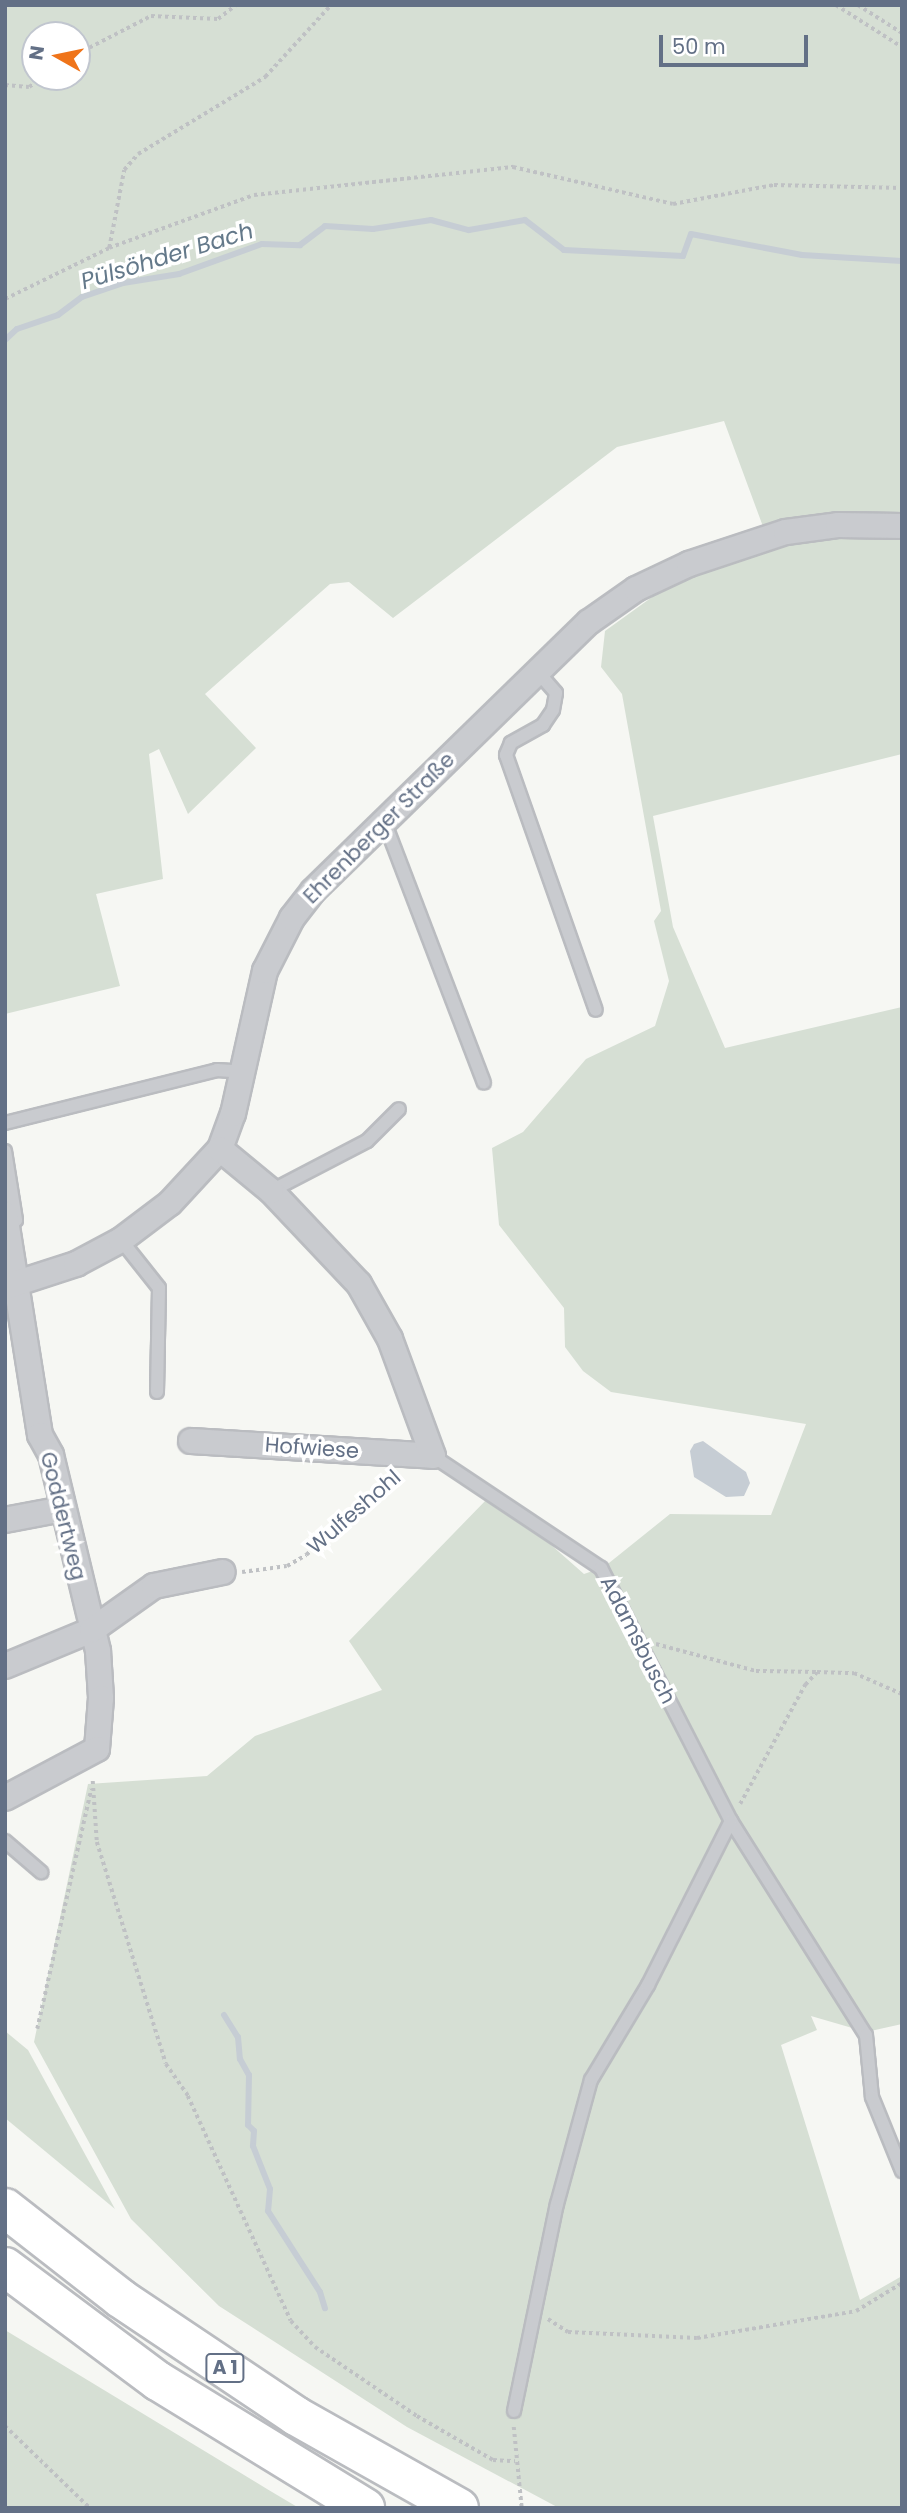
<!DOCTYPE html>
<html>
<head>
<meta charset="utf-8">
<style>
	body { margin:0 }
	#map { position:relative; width:907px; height:2513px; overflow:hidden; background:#f6f7f3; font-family:Poppins,sans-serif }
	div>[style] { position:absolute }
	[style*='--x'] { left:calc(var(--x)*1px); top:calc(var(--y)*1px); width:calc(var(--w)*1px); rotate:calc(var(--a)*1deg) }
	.green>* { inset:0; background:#d6dfd4 }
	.water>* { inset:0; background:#c6cdd4 }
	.stream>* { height:6px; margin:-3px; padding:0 3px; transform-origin:3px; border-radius:3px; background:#c6cdd4 }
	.path>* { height:3.5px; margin-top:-1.75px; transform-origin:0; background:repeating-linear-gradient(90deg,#bfc1c4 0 3.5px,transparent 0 7px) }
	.roads { filter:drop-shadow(2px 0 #babcc0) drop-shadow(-2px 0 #babcc0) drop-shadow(0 2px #babcc0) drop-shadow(0 -2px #babcc0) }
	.service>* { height:12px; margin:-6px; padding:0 6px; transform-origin:6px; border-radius:6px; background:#c9cbcf }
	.minor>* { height:24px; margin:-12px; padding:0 12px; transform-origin:12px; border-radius:12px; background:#c9cbcf }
	.motorway>* { height:38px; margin:-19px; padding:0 19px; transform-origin:19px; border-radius:19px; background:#fff }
	span { translate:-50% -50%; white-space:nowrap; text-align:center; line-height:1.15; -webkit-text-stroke:7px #fff; paint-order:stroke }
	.shield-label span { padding:2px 5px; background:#fff; border:2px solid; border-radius:5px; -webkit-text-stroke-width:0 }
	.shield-label { font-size:19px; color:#637086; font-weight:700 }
	.street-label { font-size:21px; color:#637086 }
	.water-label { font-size:23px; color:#64798a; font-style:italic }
	.frame { position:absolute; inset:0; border:7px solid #637086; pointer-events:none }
	.north { position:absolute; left:21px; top:21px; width:70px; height:70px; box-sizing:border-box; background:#fff; border:2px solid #c1c6cf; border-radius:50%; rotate:279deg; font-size:19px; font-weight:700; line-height:28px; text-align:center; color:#637086 }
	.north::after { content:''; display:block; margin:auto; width:24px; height:32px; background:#ef741a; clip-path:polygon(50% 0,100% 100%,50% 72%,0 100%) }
	.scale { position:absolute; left:659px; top:35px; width:149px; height:32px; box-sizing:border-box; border:4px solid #637086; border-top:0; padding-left:9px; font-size:21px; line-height:24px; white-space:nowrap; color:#637086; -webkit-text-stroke:5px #fff; paint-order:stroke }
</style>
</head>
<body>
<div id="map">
	<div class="green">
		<div style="clip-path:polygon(evenodd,5px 5px,902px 5px,902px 518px,765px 532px,724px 421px,617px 447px,393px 618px,349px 582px,330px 584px,205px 694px,256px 748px,188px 814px,159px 749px,149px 754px,163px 879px,96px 894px,120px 986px,5px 1014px,5px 5px,35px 35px,77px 35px,77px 77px,35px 77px,35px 35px)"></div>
		<div style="clip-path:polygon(817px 533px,902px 537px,902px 754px,653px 816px,673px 927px,725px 1048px,902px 1007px,902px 2024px,866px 2032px,811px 2016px,817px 2030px,781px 2045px,860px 2300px,902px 2276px,902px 2508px,559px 2508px,407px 2427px,219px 2306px,131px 2219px,34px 2042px,88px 1784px,207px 1776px,255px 1736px,382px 1690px,349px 1641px,488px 1498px,524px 1521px,584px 1574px,604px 1567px,670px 1514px,771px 1515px,806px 1424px,611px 1392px,583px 1371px,565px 1347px,564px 1308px,499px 1225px,492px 1148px,523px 1132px,586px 1059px,655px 1026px,669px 981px,654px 921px,661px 911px,622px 694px,601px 667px,605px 631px,691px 569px)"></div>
		<div style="clip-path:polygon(5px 2031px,28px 2050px,115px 2209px,5px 2118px)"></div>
		<div style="clip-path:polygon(5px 2330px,267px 2489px,299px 2508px,5px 2508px)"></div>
	</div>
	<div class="water">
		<div style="clip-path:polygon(703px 1441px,746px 1472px,750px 1483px,744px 1496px,726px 1497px,694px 1477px,690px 1451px,694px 1444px)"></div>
	</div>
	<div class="stream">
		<div style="--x:5;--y:340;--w:16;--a:-43"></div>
		<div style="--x:17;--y:329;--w:43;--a:-18.9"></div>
		<div style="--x:58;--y:315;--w:30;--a:-37"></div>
		<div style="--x:82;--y:297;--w:43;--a:-18.9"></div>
		<div style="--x:123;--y:283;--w:57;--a:-9.1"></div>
		<div style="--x:179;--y:274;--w:88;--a:-19.9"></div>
		<div style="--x:262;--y:244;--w:38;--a:2"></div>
		<div style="--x:300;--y:245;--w:31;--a:-37"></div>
		<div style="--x:325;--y:226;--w:48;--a:3.6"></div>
		<div style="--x:373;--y:229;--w:59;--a:-8.8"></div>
		<div style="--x:431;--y:220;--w:39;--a:15"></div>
		<div style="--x:469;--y:230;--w:57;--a:-10.1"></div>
		<div style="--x:525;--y:220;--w:49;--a:37.6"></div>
		<div style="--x:564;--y:250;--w:119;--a:2.9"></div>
		<div style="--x:683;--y:256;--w:23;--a:-70"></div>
		<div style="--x:691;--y:234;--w:113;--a:10.7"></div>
		<div style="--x:802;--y:255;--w:100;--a:3.4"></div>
		<div style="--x:224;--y:2015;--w:26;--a:58"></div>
		<div style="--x:238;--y:2037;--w:22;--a:85"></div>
		<div style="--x:240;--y:2059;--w:18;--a:61"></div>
		<div style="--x:249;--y:2075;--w:50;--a:91.1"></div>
		<div style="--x:248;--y:2125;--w:8;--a:45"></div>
		<div style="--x:254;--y:2131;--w:15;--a:94"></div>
		<div style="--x:253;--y:2146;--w:46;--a:68.4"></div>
		<div style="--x:270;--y:2189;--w:22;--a:95"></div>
		<div style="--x:268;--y:2211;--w:96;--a:57.3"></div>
		<div style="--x:320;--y:2292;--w:17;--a:73"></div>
	</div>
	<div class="path">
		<div style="--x:836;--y:5;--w:78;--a:32.5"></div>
		<div style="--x:858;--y:5;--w:52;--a:32.5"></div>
		<div style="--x:77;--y:54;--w:83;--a:-27.2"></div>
		<div style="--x:151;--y:16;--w:67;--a:2.6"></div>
		<div style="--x:218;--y:19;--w:23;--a:-38"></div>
		<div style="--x:5;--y:85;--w:24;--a:5"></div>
		<div style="--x:29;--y:87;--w:18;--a:-34"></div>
		<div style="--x:109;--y:248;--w:79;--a:-79.1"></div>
		<div style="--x:124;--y:170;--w:21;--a:-49"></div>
		<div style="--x:138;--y:154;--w:149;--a:-31.2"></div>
		<div style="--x:265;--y:77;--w:98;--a:-47.5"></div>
		<div style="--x:5;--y:299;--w:116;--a:-26.1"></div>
		<div style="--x:109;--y:248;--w:154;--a:-20.1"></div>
		<div style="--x:254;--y:195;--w:261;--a:-6.2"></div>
		<div style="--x:513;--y:167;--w:164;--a:13"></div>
		<div style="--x:673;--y:204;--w:103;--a:-10.7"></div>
		<div style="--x:774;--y:185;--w:128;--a:1.3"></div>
		<div style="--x:5;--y:594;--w:6;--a:90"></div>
		<div style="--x:242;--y:1572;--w:45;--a:-7.6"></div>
		<div style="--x:287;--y:1566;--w:22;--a:-30"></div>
		<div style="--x:306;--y:1555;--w:118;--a:-43.3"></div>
		<div style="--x:656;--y:1644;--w:104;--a:15.1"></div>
		<div style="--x:756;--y:1671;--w:60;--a:1"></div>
		<div style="--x:93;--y:1781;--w:61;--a:86.2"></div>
		<div style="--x:97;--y:1842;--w:232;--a:72.7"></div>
		<div style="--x:166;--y:2064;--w:39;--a:55"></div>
		<div style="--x:188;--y:2096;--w:247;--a:65.4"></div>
		<div style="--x:291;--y:2321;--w:35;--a:47"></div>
		<div style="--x:315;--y:2347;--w:123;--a:34.1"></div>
		<div style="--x:417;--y:2416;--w:88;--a:30.1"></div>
		<div style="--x:493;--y:2460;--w:22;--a:3"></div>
		<div style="--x:740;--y:1804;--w:136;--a:-61.4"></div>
		<div style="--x:805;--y:1685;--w:18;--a:-47"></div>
		<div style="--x:817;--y:1672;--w:37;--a:2"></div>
		<div style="--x:854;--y:1673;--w:52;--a:23.6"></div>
		<div style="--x:37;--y:2029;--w:246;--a:-77.3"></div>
		<div style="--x:548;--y:2319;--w:24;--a:33"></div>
		<div style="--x:568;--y:2332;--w:129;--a:2.7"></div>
		<div style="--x:697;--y:2338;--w:161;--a:-9.6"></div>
		<div style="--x:856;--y:2311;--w:54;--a:-31.3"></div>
		<div style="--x:5;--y:2426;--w:118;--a:44"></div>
		<div style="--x:514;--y:2427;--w:81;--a:84.4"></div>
	</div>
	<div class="roads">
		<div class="service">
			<div style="--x:537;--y:671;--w:29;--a:49"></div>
			<div style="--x:556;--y:693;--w:17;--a:100"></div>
			<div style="--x:553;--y:710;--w:18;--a:124"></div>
			<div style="--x:543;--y:725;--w:37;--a:151"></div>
			<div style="--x:511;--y:743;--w:13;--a:113"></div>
			<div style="--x:506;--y:755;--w:270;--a:70.6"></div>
			<div style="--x:384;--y:821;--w:280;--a:69.1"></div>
			<div style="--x:5;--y:1123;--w:219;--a:-14"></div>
			<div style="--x:217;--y:1070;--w:26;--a:4"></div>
			<div style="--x:5;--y:1151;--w:70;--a:80.9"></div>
			<div style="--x:271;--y:1191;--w:108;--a:-27.5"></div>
			<div style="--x:367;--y:1141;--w:45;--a:-45"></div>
			<div style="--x:121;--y:1240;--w:61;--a:51.6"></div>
			<div style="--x:159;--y:1288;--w:104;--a:91.1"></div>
			<div style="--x:433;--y:1456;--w:202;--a:33.7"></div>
			<div style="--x:601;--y:1568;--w:284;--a:62.8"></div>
			<div style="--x:731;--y:1821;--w:253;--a:57.8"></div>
			<div style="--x:866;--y:2035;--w:62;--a:84.5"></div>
			<div style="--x:872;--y:2097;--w:80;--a:67.9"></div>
			<div style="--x:5;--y:1841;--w:48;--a:40.7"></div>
			<div style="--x:514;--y:2411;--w:211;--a:-78.3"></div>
			<div style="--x:557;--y:2204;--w:129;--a:-74.7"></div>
			<div style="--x:591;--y:2080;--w:111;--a:-59"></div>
			<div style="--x:648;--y:1985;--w:184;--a:-63.2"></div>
		</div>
		<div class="minor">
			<div style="--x:5;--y:1214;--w:224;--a:81"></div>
			<div style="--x:40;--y:1435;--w:23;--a:61"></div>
			<div style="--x:51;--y:1455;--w:202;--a:76.5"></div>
			<div style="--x:98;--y:1651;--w:47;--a:86.3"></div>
			<div style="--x:101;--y:1698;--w:51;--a:94.5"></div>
			<div style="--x:97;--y:1749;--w:104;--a:152"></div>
			<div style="--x:5;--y:1287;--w:75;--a:-17.9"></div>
			<div style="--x:76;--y:1264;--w:51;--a:-28.1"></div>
			<div style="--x:121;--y:1240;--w:61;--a:-37.1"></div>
			<div style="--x:170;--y:1203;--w:74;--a:-47.2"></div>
			<div style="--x:220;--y:1149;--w:37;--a:-70"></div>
			<div style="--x:233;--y:1114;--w:147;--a:-77.4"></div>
			<div style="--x:265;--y:971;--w:59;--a:-63"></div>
			<div style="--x:292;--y:918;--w:34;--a:-52"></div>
			<div style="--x:313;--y:891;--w:385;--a:-44.3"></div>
			<div style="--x:589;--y:622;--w:57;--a:-35.1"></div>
			<div style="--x:636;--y:589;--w:59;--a:-25.3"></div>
			<div style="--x:689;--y:564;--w:102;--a:-18.3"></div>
			<div style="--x:786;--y:532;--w:52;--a:-7.7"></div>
			<div style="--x:838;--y:525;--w:64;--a:0.9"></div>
			<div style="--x:191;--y:1441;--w:242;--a:3.5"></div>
			<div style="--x:433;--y:1456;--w:125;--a:-110.2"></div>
			<div style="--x:390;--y:1339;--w:63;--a:-119.4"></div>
			<div style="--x:359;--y:1284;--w:128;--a:-133.4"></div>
			<div style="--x:271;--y:1191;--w:66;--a:-140.5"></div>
			<div style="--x:5;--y:1520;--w:59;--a:-10.7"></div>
			<div style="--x:5;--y:1666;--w:94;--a:-22.5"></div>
			<div style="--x:92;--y:1630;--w:76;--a:-35.4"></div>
			<div style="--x:154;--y:1586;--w:70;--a:-11.5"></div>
		</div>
		<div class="motorway">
			<div style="--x:5;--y:2208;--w:146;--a:38"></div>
			<div style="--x:120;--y:2298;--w:212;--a:33.8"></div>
			<div style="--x:296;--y:2416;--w:187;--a:29.4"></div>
			<div style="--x:5;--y:2267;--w:191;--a:36.7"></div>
			<div style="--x:158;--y:2381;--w:243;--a:31.5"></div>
		</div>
	</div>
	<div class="shield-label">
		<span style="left:225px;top:2368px">A 1</span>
	</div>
	<div class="street-label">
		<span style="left:379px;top:828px;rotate:-45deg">Ehrenberger Straße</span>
		<span style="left:312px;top:1448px;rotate:4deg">Hofwiese</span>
		<span style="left:354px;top:1512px;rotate:-41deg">Wulfeshohl</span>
		<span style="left:63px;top:1516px;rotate:76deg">Goddertweg</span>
		<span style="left:638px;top:1640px;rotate:63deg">Adamsbusch</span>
	</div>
	<div class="water-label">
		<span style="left:167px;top:256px;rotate:-17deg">Pülsöhder Bach</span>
	</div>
	<div class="frame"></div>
	<div class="north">N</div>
	<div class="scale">50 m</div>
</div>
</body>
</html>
